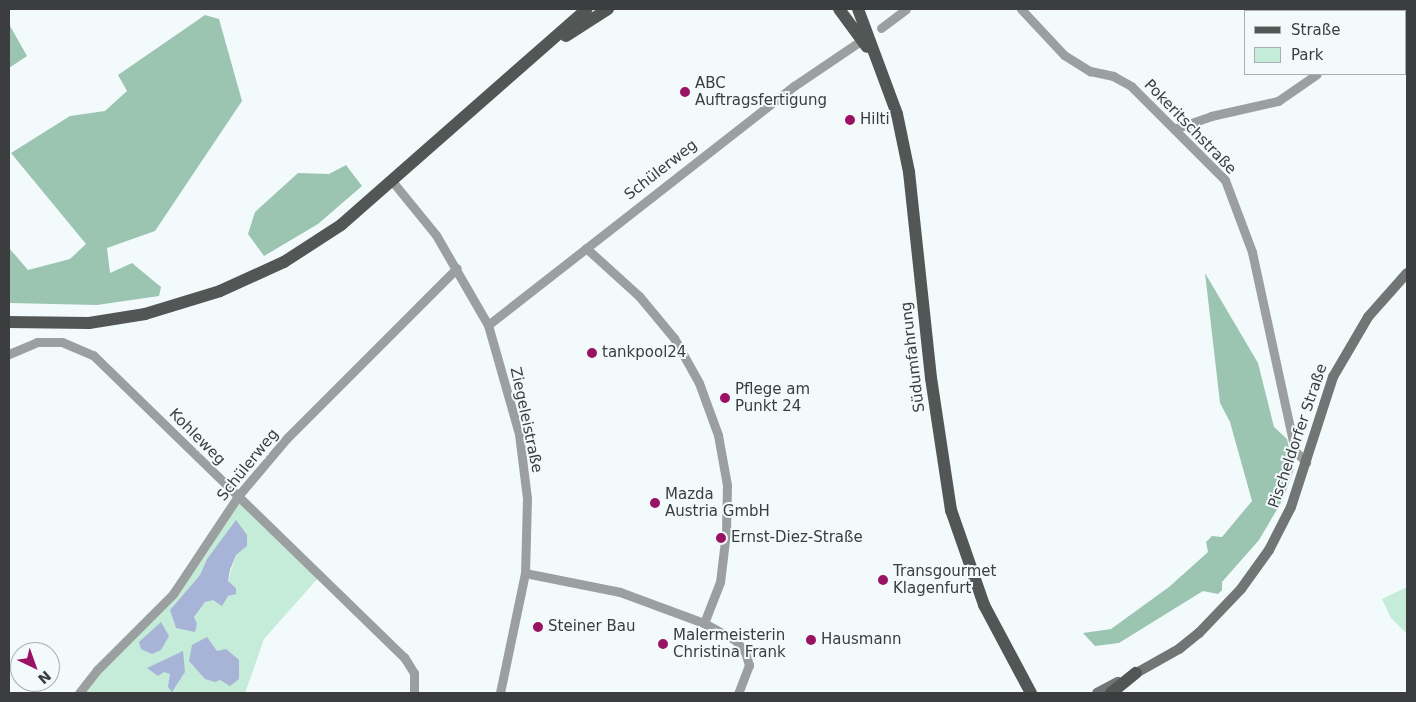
<!DOCTYPE html>
<html>
<head>
<meta charset="utf-8">
<style>
	body { margin:0 }
	#map { position:relative; width:1416px; height:702px; overflow:hidden; background:#f3fafc; font-family:"DejaVu Sans",sans-serif }
	div>[style] { position:absolute }
	[style*='--x'] { left:calc(var(--x)*1px); top:calc(var(--y)*1px); width:calc(var(--w)*1px); rotate:calc(var(--a)*1deg) }
	.green>* { inset:0; background:#c4ecd8 }
	.forest>* { inset:0; background:#9cc5b1 }
	.water>* { inset:0; background:#a8b4d7 }
	.minor>* { height:9px; margin:-4.5px; padding:0 4.5px; transform-origin:4.5px; border-radius:4.5px; background:#9c9f9f }
	.secondary>* { height:10px; margin:-5px; padding:0 5px; transform-origin:5px; border-radius:5px; background:#717574 }
	.primary>* { height:12px; margin:-6px; padding:0 6px; transform-origin:6px; border-radius:6px; background:#525756 }
	.dots>* { width:14px; height:14px; translate:-50% -50%; box-sizing:border-box; border:2px solid #f3fafc; border-radius:50% }
	span { translate:-50% -50%; white-space:nowrap; text-align:center; line-height:1.15; -webkit-text-stroke:4px #f3fafc; paint-order:stroke }
	.poi-label { font-size:15px; color:#3b3d3e }
	.left { translate:0 -50%; text-align:left }
	.street-label { font-size:15px; color:#3b3d3e }
	.frame { position:absolute; inset:0; border:10px solid #3b3d3e; pointer-events:none }
	.legend { position:absolute; left:1244px; top:10px; width:162px; height:65px; box-sizing:border-box; background:#f3fafc; border:1px solid #a9aeb0; margin:0; padding:6px 9px; list-style:none; font-size:15px; color:#3b3d3e }
	.legend li { display:flex; align-items:center; gap:10px; height:25px }
	.legend b { width:25px; border:1px solid #a9aeb0 }
	.north { position:absolute; left:10px; top:642px; width:50px; height:50px; box-sizing:border-box; background:#f3fafc; border:1px solid #a9aeb0; border-radius:50%; rotate:138deg; font-size:14px; font-weight:700; line-height:20px; text-align:center; color:#3b3d3e }
	.north::after { content:''; display:block; margin:auto; width:18px; height:22px; background:#9a1264; clip-path:polygon(50% 0,100% 100%,50% 72%,0 100%) }
</style>
</head>
<body>
<div id="map">
	<div class="green">
		<div style="clip-path:polygon(evenodd,238px 496px,319px 577px,264px 639px,245px 693px,79px 693px,150px 619px,238px 496px,236px 521px,236px 555px,228px 581px,236px 588px,228px 596px,205px 601px,184px 629px,176px 628px,170px 610px,200px 575px,207px 559px,236px 521px)"></div>
		<div style="clip-path:polygon(1407px 587px,1407px 634px,1391px 618px,1382px 599px)"></div>
	</div>
	<div class="forest">
		<div style="clip-path:polygon(205px 15px,219px 19px,242px 101px,155px 231px,107px 248px,110px 273px,132px 263px,161px 287px,159px 296px,97px 305px,9px 303px,9px 248px,28px 270px,70px 259px,86px 244px,11px 153px,70px 116px,105px 111px,127px 91px,118px 75px)"></div>
		<div style="clip-path:polygon(9px 24px,27px 56px,9px 68px)"></div>
		<div style="clip-path:polygon(346px 165px,362px 186px,318px 224px,264px 256px,248px 234px,255px 212px,298px 173px,329px 174px)"></div>
		<div style="clip-path:polygon(1205px 273px,1258px 363px,1274px 427px,1287px 439px,1294px 469px,1282px 501px,1259px 540px,1222px 582px,1222px 590px,1218px 594px,1203px 591px,1119px 643px,1095px 646px,1083px 633px,1111px 629px,1169px 587px,1208px 552px,1206px 542px,1212px 536px,1222px 537px,1252px 501px,1230px 422px,1220px 403px)"></div>
	</div>
	<div class="water">
		<div style="clip-path:polygon(236px 520px,247px 535px,247px 546px,236px 555px,230px 570px,228px 581px,236px 588px,236px 594px,228px 596px,222px 606px,213px 600px,205px 602px,194px 617px,197px 624px,195px 632px,176px 628px,170px 610px,200px 575px,207px 559px)"></div>
		<div style="clip-path:polygon(161px 622px,169px 636px,161px 650px,152px 654px,141px 649px,139px 642px)"></div>
		<div style="clip-path:polygon(207px 637px,217px 651px,226px 649px,239px 660px,239px 679px,230px 686px,220px 680px,215px 682px,205px 679px,189px 661px,192px 645px)"></div>
		<div style="clip-path:polygon(183px 651px,185px 672px,172px 692px,168px 687px,170px 674px,164px 672px,158px 676px,147px 668px)"></div>
	</div>
	<div class="minor">
		<div style="--x:1021;--y:9;--w:63;--a:46.9"></div>
		<div style="--x:1064;--y:55;--w:31;--a:32"></div>
		<div style="--x:1090;--y:71;--w:24;--a:12"></div>
		<div style="--x:1113;--y:76;--w:21;--a:29"></div>
		<div style="--x:1131;--y:86;--w:133;--a:45"></div>
		<div style="--x:1225;--y:180;--w:77;--a:69.4"></div>
		<div style="--x:1252;--y:252;--w:204;--a:77.8"></div>
		<div style="--x:1295;--y:451;--w:16;--a:45"></div>
		<div style="--x:881;--y:28;--w:31;--a:-37"></div>
		<div style="--x:1405;--y:28;--w:2;--a:-27"></div>
		<div style="--x:1174;--y:129;--w:39;--a:-19"></div>
		<div style="--x:1211;--y:116;--w:69;--a:-12.6"></div>
		<div style="--x:1278;--y:101;--w:47;--a:-34.7"></div>
		<div style="--x:392;--y:181;--w:70;--a:50.8"></div>
		<div style="--x:436;--y:235;--w:104;--a:60"></div>
		<div style="--x:488;--y:325;--w:113;--a:74.1"></div>
		<div style="--x:519;--y:434;--w:64;--a:82.9"></div>
		<div style="--x:527;--y:498;--w:75;--a:91.5"></div>
		<div style="--x:525;--y:573;--w:123;--a:101.8"></div>
		<div style="--x:586;--y:248;--w:72;--a:42.2"></div>
		<div style="--x:639;--y:296;--w:55;--a:50.2"></div>
		<div style="--x:674;--y:338;--w:51;--a:60.9"></div>
		<div style="--x:699;--y:383;--w:55;--a:69.9"></div>
		<div style="--x:718;--y:435;--w:51;--a:79.8"></div>
		<div style="--x:727;--y:485;--w:47;--a:91.2"></div>
		<div style="--x:726;--y:532;--w:50;--a:96.8"></div>
		<div style="--x:720;--y:582;--w:44;--a:111.3"></div>
		<div style="--x:488;--y:325;--w:388;--a:-38"></div>
		<div style="--x:794;--y:86;--w:75;--a:-34.1"></div>
		<div style="--x:9;--y:354;--w:30;--a:-23"></div>
		<div style="--x:37;--y:342;--w:25;--a:0"></div>
		<div style="--x:62;--y:342;--w:34;--a:23"></div>
		<div style="--x:93;--y:355;--w:434;--a:44.2"></div>
		<div style="--x:404;--y:657;--w:19;--a:58"></div>
		<div style="--x:414;--y:673;--w:20;--a:90"></div>
		<div style="--x:525;--y:573;--w:97;--a:11.3"></div>
		<div style="--x:620;--y:592;--w:90;--a:20.3"></div>
		<div style="--x:704;--y:623;--w:37;--a:29"></div>
		<div style="--x:736;--y:641;--w:14;--a:51"></div>
		<div style="--x:745;--y:652;--w:14;--a:73"></div>
		<div style="--x:749;--y:665;--w:30;--a:111"></div>
		<div style="--x:79;--y:693;--w:29;--a:-52"></div>
		<div style="--x:97;--y:670;--w:107;--a:-45"></div>
		<div style="--x:173;--y:594;--w:118;--a:-56.4"></div>
		<div style="--x:238;--y:496;--w:76;--a:-49.8"></div>
		<div style="--x:287;--y:438;--w:240;--a:-45"></div>
	</div>
	<div class="secondary">
		<div style="--x:1131;--y:676;--w:55;--a:-29.4"></div>
		<div style="--x:1179;--y:649;--w:26;--a:-39"></div>
		<div style="--x:1199;--y:633;--w:61;--a:-46.3"></div>
		<div style="--x:1241;--y:589;--w:48;--a:-54.3"></div>
		<div style="--x:1269;--y:550;--w:48;--a:-62.9"></div>
		<div style="--x:1291;--y:507;--w:137;--a:-72.1"></div>
		<div style="--x:1333;--y:377;--w:69;--a:-59.7"></div>
		<div style="--x:1368;--y:317;--w:59;--a:-48.4"></div>
		<div style="--x:1097;--y:693;--w:24;--a:-28"></div>
	</div>
	<div class="primary">
		<div style="--x:839;--y:9;--w:47;--a:53.6"></div>
		<div style="--x:858;--y:9;--w:112;--a:69.6"></div>
		<div style="--x:897;--y:114;--w:59;--a:78.3"></div>
		<div style="--x:909;--y:172;--w:207;--a:83.9"></div>
		<div style="--x:931;--y:378;--w:134;--a:81.4"></div>
		<div style="--x:951;--y:510;--w:101;--a:70.8"></div>
		<div style="--x:984;--y:605;--w:100;--a:61.9"></div>
		<div style="--x:566;--y:36;--w:50;--a:-32.7"></div>
		<div style="--x:9;--y:322;--w:80;--a:0.7"></div>
		<div style="--x:89;--y:323;--w:57;--a:-9.1"></div>
		<div style="--x:145;--y:314;--w:78;--a:-17"></div>
		<div style="--x:220;--y:291;--w:70;--a:-24.4"></div>
		<div style="--x:284;--y:262;--w:68;--a:-33"></div>
		<div style="--x:341;--y:225;--w:327;--a:-41.3"></div>
		<div style="--x:1111;--y:693;--w:32;--a:-39"></div>
	</div>
	<div class="dots">
		<div style="left:685px;top:92px;background:#9a1264"></div>
		<div style="left:850px;top:120px;background:#9a1264"></div>
		<div style="left:592px;top:353px;background:#9a1264"></div>
		<div style="left:725px;top:398px;background:#9a1264"></div>
		<div style="left:655px;top:503px;background:#9a1264"></div>
		<div style="left:721px;top:538px;background:#9a1264"></div>
		<div style="left:883px;top:580px;background:#9a1264"></div>
		<div style="left:538px;top:627px;background:#9a1264"></div>
		<div style="left:811px;top:640px;background:#9a1264"></div>
		<div style="left:663px;top:644px;background:#9a1264"></div>
	</div>
	<div class="poi-label">
		<span class="left" style="left:695px;top:92px">ABC<br>Auftragsfertigung</span>
		<span class="left" style="left:860px;top:120px">Hilti</span>
		<span class="left" style="left:602px;top:353px">tankpool24</span>
		<span class="left" style="left:735px;top:398px">Pflege am<br>Punkt 24</span>
		<span class="left" style="left:665px;top:503px">Mazda<br>Austria GmbH</span>
		<span class="left" style="left:731px;top:538px">Ernst-Diez-Straße</span>
		<span class="left" style="left:893px;top:580px">Transgourmet<br>Klagenfurt</span>
		<span class="left" style="left:548px;top:627px">Steiner Bau</span>
		<span class="left" style="left:673px;top:644px">Malermeisterin<br>Christina Frank</span>
		<span class="left" style="left:821px;top:640px">Hausmann</span>
	</div>
	<div class="street-label">
		<span style="left:1190px;top:127px;rotate:46deg">Pokeritschstraße</span>
		<span style="left:661px;top:170px;rotate:-38deg">Schülerweg</span>
		<span style="left:913px;top:357px;rotate:-97deg">Südumfahrung</span>
		<span style="left:526px;top:420px;rotate:78deg">Ziegeleistraße</span>
		<span style="left:1298px;top:436px;rotate:-71deg">Pischeldorfer Straße</span>
		<span style="left:197px;top:437px;rotate:45deg">Kohleweg</span>
		<span style="left:248px;top:465px;rotate:-51deg">Schülerweg</span>
	</div>
	<div class="frame"></div>
	<ul class="legend">
	<li><b style="height:6px;background:#525756"></b>Straße</li>
	<li><b style="height:14px;background:#c4ecd8"></b>Park</li>
	</ul>
	<div class="north">N</div>
</div>
</body>
</html>
